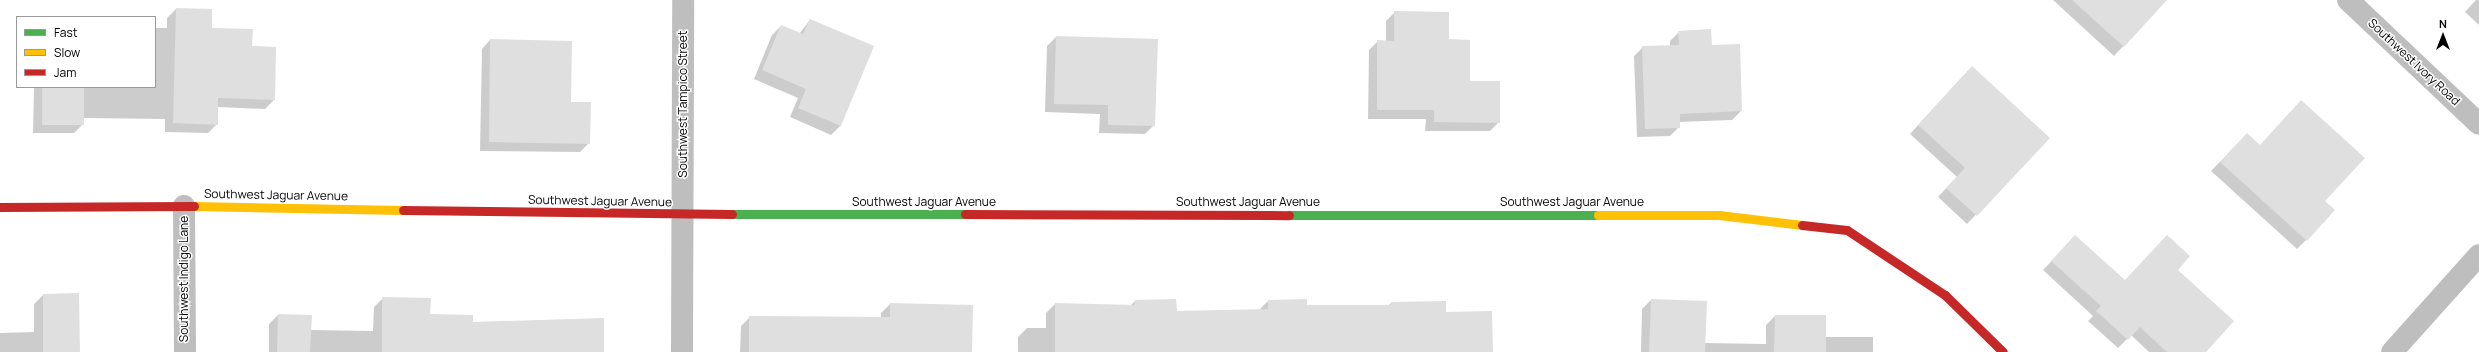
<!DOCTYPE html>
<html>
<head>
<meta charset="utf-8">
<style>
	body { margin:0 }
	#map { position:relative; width:2479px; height:352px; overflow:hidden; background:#fff; font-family:Manrope,sans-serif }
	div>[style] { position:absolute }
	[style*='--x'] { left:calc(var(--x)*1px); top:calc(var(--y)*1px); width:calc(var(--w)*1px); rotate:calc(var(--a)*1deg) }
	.shadow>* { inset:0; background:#0003 }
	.building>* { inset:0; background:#dfdfdf }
	.street>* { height:22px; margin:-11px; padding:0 11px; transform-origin:11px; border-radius:11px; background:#bebebe }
	.fast>* { height:9px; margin:-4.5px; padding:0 4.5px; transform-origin:4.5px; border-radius:4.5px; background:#4caf50 }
	.slow>* { height:9px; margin:-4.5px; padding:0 4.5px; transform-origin:4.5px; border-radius:4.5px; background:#ffc107 }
	.jam>* { height:9px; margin:-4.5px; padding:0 4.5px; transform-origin:4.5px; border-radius:4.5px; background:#c62828 }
	span { translate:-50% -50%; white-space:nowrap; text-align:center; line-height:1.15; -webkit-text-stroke:3px #fff; paint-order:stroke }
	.street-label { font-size:12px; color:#000 }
	.legend { position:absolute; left:16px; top:16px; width:140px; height:72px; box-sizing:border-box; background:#fff; border:1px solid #999; margin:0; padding:5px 7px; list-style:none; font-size:12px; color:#000 }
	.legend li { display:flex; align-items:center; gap:8px; height:20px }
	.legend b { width:20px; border:1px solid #999 }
	.north { position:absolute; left:2423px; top:16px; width:40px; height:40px; -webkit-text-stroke:3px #fff; paint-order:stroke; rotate:0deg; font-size:11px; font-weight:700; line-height:16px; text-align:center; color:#000 }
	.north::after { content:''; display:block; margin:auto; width:14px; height:18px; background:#000; clip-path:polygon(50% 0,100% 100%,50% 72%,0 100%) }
</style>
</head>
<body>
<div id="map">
	<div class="shadow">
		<div style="clip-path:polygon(2053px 0,2166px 0,2114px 56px)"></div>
		<div style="clip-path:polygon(2476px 0,2479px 0,2479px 25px,2465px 12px)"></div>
		<div style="clip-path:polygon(176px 9px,211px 29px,251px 47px,274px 100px,265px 109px,217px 107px,217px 124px,208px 133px,165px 132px,165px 119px,83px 118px,83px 124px,74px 133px,33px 133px,34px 87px,155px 87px,155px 28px,167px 28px,167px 18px)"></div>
		<div style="clip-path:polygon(1395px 12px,1448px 40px,1469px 82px,1499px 122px,1490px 131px,1425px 131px,1426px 119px,1368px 119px,1369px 50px,1378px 41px,1386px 42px,1386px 21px)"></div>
		<div style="clip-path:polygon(810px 20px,873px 47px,840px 126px,831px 135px,790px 117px,798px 98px,754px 79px,772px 35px,781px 26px,799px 34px)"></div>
		<div style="clip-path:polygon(1679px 32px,1711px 46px,1741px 111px,1732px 120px,1679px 122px,1679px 127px,1670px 136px,1637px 137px,1634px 56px,1643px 47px,1670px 46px,1670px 41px)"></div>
		<div style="clip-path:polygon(1056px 37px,1154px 125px,1145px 134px,1099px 133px,1100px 114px,1045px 112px,1047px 46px)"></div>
		<div style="clip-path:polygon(490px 40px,570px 103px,589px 143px,580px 152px,480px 151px,482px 49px)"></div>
		<div style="clip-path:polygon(1963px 76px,2049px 138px,1967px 224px,1938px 197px,1957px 177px,1910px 134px)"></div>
		<div style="clip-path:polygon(2247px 134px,2323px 201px,2306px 240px,2297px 249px,2211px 171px)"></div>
		<div style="clip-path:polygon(2067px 245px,2125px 281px,2177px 270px,2205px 352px,2149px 352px,2131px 335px,2118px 348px,2088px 321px,2093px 316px,2043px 270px)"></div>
		<div style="clip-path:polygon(78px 294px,79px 352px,0 352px,0 333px,34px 332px,34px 304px,43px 295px)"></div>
		<div style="clip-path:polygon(383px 298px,429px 315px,603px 352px,269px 352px,269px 324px,278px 315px,310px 330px,373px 331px,374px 307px)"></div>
		<div style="clip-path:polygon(1651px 300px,1705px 343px,1766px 344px,1766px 325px,1775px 316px,1825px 337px,1873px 337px,1873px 352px,1641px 352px,1642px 309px)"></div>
		<div style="clip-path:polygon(1135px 301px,1176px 312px,1259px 310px,1268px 301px,1306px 306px,1388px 306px,1391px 303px,1445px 313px,1492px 352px,1018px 352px,1018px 337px,1027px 328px,1046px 328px,1046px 313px,1055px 304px,1130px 306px)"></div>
		<div style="clip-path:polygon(890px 304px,971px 352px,740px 352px,741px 326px,750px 317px,881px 318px,881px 313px)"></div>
	</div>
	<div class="building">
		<div style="clip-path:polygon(2072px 0,2167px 0,2124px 47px)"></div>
		<div style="clip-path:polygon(176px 8px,212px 9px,212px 28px,253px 29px,252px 46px,276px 47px,275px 100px,218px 98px,218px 125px,173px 123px)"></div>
		<div style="clip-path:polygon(1394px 11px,1449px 12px,1449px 39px,1470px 40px,1470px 81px,1500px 81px,1500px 123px,1434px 122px,1434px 110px,1377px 110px,1377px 40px,1394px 41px)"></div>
		<div style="clip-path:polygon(810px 19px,874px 46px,841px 126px,798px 108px,806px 89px,762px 70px,781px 25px,803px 34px)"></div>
		<div style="clip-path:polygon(1711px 29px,1712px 45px,1740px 44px,1742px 111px,1680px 114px,1680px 128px,1645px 129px,1642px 46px,1679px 45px,1678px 31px)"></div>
		<div style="clip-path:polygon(1056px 36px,1158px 39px,1155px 126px,1108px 125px,1108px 105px,1054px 104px)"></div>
		<div style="clip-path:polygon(490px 39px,572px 41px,571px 102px,591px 102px,590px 144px,489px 142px)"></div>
		<div style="clip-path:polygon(1972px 66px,2050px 138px,1977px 216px,1946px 188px,1965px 168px,1918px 125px)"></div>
		<div style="clip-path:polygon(42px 87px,84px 87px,84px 125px,42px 125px)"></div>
		<div style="clip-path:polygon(2301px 100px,2365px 158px,2325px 201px,2335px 210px,2307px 241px,2220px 162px,2247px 133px,2260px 145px)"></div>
		<div style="clip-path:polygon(2075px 235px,2125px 280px,2167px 235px,2190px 256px,2178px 270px,2234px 321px,2206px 352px,2167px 352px,2140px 327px,2128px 340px,2096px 311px,2101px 306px,2051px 261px)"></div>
		<div style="clip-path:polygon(79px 293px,80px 352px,43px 352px,43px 294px)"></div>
		<div style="clip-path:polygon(382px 297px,431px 298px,430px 314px,473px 315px,473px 322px,604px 318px,604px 352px,382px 352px)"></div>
		<div style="clip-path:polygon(1176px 299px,1177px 311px,1268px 309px,1268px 300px,1307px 299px,1307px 305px,1391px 305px,1391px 302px,1446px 301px,1446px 312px,1492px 311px,1493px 352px,1055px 352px,1055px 303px,1135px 305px,1135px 300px)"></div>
		<div style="clip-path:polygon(1651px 299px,1707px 301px,1705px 352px,1649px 352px)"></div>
		<div style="clip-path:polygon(890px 303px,973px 305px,972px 352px,749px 352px,749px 316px,890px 317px)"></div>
		<div style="clip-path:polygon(278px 314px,312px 315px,310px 352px,277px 352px)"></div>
		<div style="clip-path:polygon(1775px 315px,1826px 315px,1826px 352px,1774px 352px)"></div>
	</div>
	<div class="street">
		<div style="--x:2348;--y:0;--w:180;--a:43.4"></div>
		<div style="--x:184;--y:206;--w:146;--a:89.6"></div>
		<div style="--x:682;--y:352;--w:352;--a:-89.8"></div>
		<div style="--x:2392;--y:352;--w:130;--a:-48.1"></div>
	</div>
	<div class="fast">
		<div style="--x:732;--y:214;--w:233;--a:0"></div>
		<div style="--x:1289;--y:215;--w:309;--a:0"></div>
	</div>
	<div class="slow">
		<div style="--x:194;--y:206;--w:209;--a:1.1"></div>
		<div style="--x:1598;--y:215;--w:121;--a:0"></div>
		<div style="--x:1719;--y:215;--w:84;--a:6.9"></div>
	</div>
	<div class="jam">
		<div style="--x:0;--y:207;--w:194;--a:-0.3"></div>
		<div style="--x:403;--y:210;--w:329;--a:0.7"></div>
		<div style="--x:965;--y:214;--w:324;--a:0.2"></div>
		<div style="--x:1802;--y:225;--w:45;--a:6.3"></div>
		<div style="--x:1847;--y:230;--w:118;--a:33.6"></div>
		<div style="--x:1945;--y:295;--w:81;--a:44.5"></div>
	</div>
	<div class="street-label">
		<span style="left:2414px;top:62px;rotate:43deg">Southwest Ivory Road</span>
		<span style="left:683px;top:104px;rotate:-90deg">Southwest Tampico Street</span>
		<span style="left:276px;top:195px;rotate:1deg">Southwest Jaguar Avenue</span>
		<span style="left:600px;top:201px;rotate:1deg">Southwest Jaguar Avenue</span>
		<span style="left:924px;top:202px">Southwest Jaguar Avenue</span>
		<span style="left:1248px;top:202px">Southwest Jaguar Avenue</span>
		<span style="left:1572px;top:202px">Southwest Jaguar Avenue</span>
		<span style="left:184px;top:279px;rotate:-90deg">Southwest Indigo Lane</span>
	</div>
	<ul class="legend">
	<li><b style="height:5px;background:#4caf50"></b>Fast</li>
	<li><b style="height:5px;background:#ffc107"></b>Slow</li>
	<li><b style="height:5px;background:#c62828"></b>Jam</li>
	</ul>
	<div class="north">N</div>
</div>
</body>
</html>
